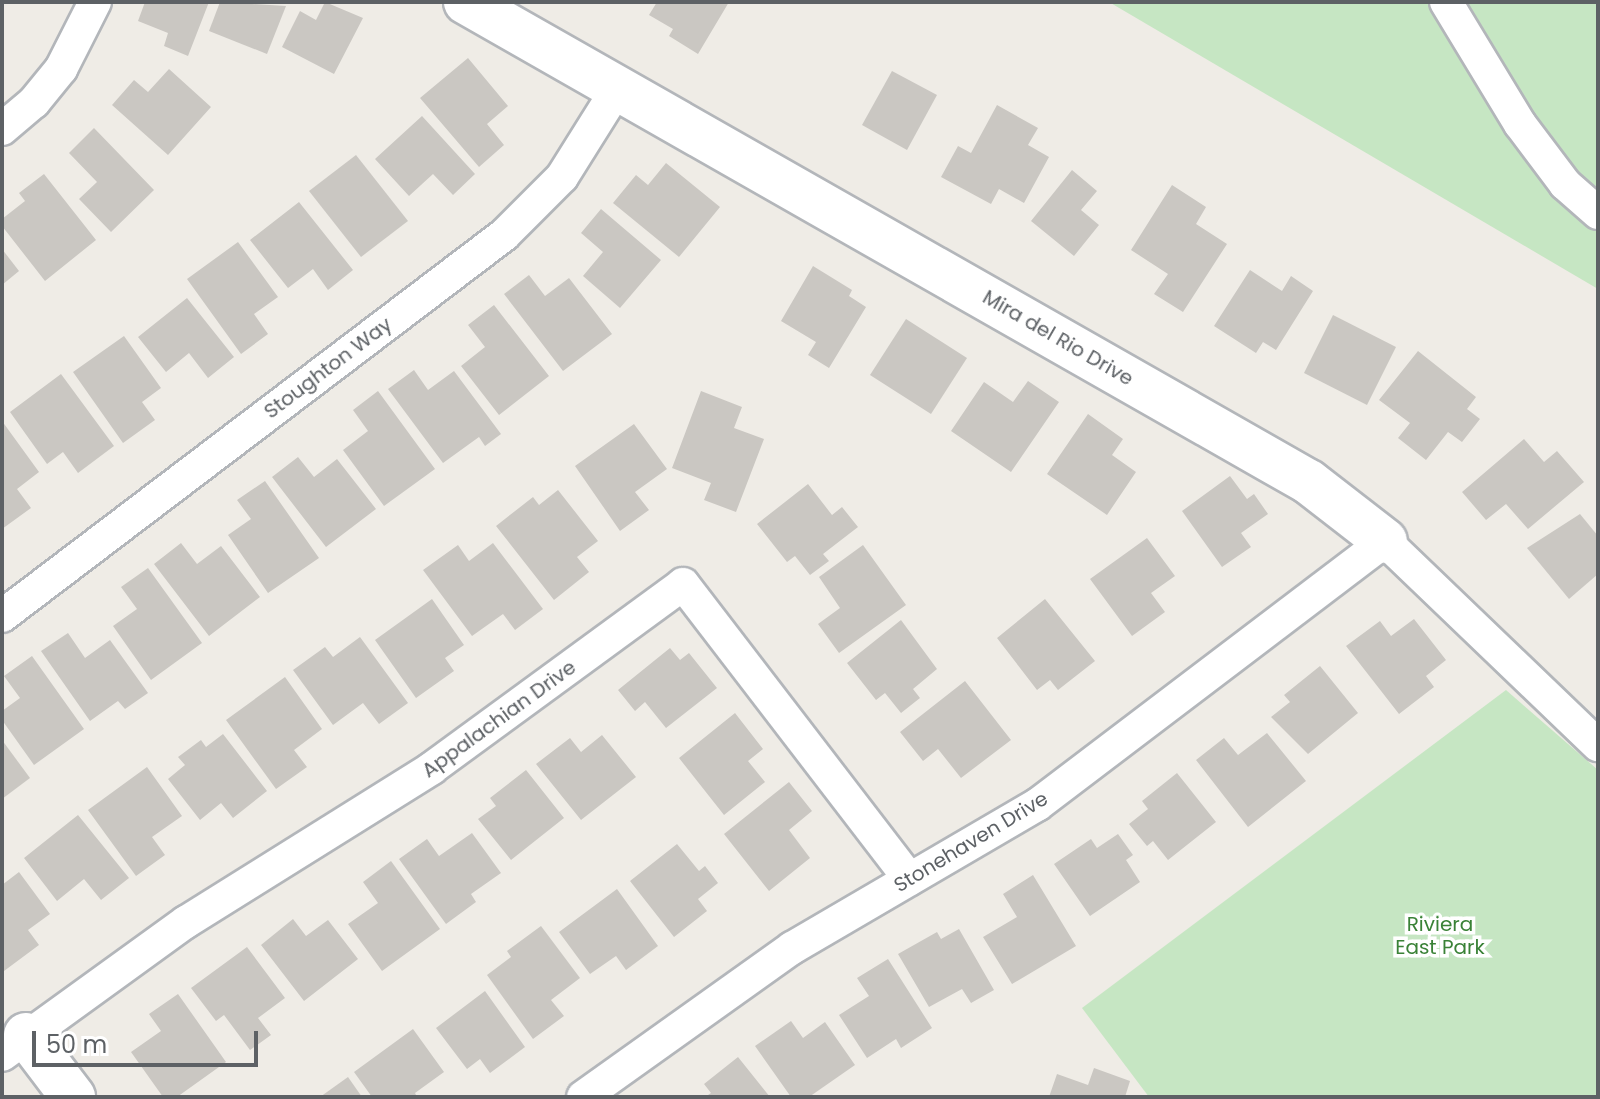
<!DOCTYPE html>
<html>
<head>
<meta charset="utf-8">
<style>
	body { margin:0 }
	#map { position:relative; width:1600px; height:1099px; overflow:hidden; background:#efece6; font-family:Poppins,sans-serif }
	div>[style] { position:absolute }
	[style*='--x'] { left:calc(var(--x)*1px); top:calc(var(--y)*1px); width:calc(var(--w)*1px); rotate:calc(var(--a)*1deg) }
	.green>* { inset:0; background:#c6e6c3 }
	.building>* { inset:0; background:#cac7c2 }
	.roads { filter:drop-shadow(2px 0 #b3b6ba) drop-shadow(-2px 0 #b3b6ba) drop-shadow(0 2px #b3b6ba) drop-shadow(0 -2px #b3b6ba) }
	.street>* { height:32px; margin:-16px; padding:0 16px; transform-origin:16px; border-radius:16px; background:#fff }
	.secondary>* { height:44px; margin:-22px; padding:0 22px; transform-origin:22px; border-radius:22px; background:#fff }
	span { translate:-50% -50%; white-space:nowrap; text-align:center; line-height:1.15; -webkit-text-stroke:7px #fff; paint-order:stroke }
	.street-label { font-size:20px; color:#5d6165 }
	.park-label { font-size:20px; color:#3a8237 }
	.frame { position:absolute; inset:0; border:4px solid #5d6165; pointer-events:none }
	.scale { position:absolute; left:32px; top:1031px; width:226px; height:36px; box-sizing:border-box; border:4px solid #5d6165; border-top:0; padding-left:10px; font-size:24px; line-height:28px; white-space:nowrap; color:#5d6165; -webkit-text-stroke:6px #fff; paint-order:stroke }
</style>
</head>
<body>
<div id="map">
	<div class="green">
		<div style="clip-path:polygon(1109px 2px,1598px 2px,1598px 289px)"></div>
		<div style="clip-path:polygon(1506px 690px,1598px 770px,1598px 1097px,1149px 1097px,1082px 1008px)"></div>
	</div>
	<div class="building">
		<div style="clip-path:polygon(145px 2px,209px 2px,188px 56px,164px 46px,168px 33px,138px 21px)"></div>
		<div style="clip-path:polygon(220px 2px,286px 6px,267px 54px,209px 31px)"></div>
		<div style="clip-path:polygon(325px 2px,363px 18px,334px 74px,282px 47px,300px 11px,316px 20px)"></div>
		<div style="clip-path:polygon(657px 2px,729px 2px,698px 54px,669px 36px,673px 29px,649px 15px)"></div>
		<div style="clip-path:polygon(468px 58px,508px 106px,487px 124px,504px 145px,479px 167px,420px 98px)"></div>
		<div style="clip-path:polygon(169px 69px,211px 107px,168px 155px,112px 105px,134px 80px,148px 92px)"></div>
		<div style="clip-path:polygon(892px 71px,937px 95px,907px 150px,862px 125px)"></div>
		<div style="clip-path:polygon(997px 105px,1038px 128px,1028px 145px,1049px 157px,1024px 203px,999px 189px,991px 204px,941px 177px,958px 146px,971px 153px)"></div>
		<div style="clip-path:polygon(422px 116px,475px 174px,453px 195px,433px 174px,409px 196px,375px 159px)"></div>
		<div style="clip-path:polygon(94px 128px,154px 190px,111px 232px,79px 199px,97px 182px,69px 153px)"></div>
		<div style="clip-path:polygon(356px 155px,408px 221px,361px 257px,309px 191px)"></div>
		<div style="clip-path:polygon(666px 163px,720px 207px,679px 257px,613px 203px,636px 175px,648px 185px)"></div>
		<div style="clip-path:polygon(1072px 170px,1097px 191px,1081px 210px,1099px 225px,1074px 256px,1031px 221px)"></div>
		<div style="clip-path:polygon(44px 174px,96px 240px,45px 281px,2px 226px,2px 219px,25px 201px,19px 193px)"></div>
		<div style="clip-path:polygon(1172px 185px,1206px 207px,1196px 224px,1227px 244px,1183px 312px,1154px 294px,1168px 274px,1131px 250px)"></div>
		<div style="clip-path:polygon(299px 202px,353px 270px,328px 290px,313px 269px,288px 288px,250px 240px)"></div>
		<div style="clip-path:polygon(601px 209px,661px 260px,620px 308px,583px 276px,603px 252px,581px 233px)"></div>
		<div style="clip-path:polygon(238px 242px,278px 297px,254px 314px,268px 334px,241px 354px,187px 279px)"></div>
		<div style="clip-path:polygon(2px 249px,19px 271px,2px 285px)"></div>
		<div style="clip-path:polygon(813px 266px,852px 290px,849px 296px,866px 307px,829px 368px,808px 355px,816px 342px,781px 321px)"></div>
		<div style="clip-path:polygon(1250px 270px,1282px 291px,1291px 276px,1313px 291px,1276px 350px,1263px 342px,1256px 353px,1214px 326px)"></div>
		<div style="clip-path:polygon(529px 275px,545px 296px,569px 278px,612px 334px,563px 371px,504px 294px)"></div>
		<div style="clip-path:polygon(187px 298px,234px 357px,208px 378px,189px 353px,166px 372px,138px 337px)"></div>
		<div style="clip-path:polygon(494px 305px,549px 376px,499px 415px,461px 366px,485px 347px,468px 325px)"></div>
		<div style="clip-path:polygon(1333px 315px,1396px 347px,1367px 405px,1304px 373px)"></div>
		<div style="clip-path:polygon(906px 319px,967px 358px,931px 414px,870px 375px)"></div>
		<div style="clip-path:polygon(124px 336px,161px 388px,142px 402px,155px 420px,123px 443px,73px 372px)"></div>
		<div style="clip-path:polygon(1418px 351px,1476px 397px,1467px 409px,1480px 419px,1462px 442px,1448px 432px,1426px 460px,1398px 438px,1410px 423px,1379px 400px)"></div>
		<div style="clip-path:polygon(414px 370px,428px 390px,454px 371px,501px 434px,485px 446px,479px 437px,443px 463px,388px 389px)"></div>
		<div style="clip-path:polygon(61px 374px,114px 446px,78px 473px,63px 452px,47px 464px,10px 412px)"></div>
		<div style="clip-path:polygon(1028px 381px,1059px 402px,1011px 472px,951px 431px,984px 382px,1013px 402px)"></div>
		<div style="clip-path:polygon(378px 391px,435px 469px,384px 506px,343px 450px,368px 431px,353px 410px)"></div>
		<div style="clip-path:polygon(701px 391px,742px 407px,734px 428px,764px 439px,736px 512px,704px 500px,711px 483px,672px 468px)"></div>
		<div style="clip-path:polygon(1088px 414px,1123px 439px,1112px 455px,1136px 472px,1107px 515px,1047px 474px)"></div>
		<div style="clip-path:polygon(2px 421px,39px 472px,17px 489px,31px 508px,2px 529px)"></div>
		<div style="clip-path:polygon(634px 424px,667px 469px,635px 492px,649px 510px,620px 531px,575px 466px)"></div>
		<div style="clip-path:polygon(1524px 439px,1544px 462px,1557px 451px,1584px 482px,1528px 529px,1506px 504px,1486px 520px,1462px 492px)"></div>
		<div style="clip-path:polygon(298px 457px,314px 477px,337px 459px,376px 509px,326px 547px,272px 477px)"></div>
		<div style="clip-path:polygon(1230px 476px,1247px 499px,1254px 494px,1268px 514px,1241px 533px,1251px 547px,1222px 567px,1182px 511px)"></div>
		<div style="clip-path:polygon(265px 481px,319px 558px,268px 593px,228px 535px,251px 519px,237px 500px)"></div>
		<div style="clip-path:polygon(808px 484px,832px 515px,842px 507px,858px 527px,823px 554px,829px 561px,810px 575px,795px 556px,787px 562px,757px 524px)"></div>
		<div style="clip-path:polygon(558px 490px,598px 541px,577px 557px,589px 572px,554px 600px,496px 526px,533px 497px,539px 505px)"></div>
		<div style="clip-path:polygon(1580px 514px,1598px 536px,1598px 574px,1569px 599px,1527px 548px)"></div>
		<div style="clip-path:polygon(1147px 538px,1175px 576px,1151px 593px,1165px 612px,1132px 636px,1090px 579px)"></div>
		<div style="clip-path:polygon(181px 543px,197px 564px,221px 546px,260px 597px,209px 636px,154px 564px)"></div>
		<div style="clip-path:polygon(493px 543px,543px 609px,515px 630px,503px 614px,472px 636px,423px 570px,458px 545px,469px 561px)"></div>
		<div style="clip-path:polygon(863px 545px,906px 605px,839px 653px,818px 624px,840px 608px,819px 577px)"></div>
		<div style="clip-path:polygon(148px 568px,202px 643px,151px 680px,113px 626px,137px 609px,121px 587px)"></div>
		<div style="clip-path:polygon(432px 599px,464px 645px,445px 658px,454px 671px,416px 698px,375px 640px)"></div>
		<div style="clip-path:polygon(1045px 599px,1095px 661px,1058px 690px,1050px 680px,1037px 690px,997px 638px)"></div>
		<div style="clip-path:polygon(1414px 619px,1446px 660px,1426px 676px,1434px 687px,1399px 714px,1346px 646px,1380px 621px,1391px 636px)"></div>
		<div style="clip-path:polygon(901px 620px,937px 669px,913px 689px,920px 698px,901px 713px,885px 693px,876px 700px,847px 663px)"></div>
		<div style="clip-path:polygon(68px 633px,85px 658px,110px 640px,148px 693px,125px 709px,118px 701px,90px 721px,41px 651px)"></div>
		<div style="clip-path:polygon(360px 637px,408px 703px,379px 724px,363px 703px,333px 725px,293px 670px,325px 647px,333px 657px)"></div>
		<div style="clip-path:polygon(670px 648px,680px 660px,689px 653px,717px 688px,666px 728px,645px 702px,635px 711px,618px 690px)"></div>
		<div style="clip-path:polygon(32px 656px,84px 729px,34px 765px,2px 720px,2px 711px,20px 698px,4px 676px)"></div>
		<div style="clip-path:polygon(1320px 666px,1358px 713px,1308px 754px,1271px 717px,1290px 702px,1284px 695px)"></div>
		<div style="clip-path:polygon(285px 677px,322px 729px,294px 750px,307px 767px,276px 789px,226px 720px)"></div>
		<div style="clip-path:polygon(965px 681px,1011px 740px,961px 778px,938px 749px,923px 761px,900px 732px)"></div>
		<div style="clip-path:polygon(735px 713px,763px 749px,748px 761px,765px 782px,724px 815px,679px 758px)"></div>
		<div style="clip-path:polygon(1267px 733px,1306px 781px,1248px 827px,1196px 760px,1224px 738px,1238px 755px)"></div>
		<div style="clip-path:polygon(223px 734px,267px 791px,233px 818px,221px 803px,200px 820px,168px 779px,185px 765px,178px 757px,201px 740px,206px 747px)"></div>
		<div style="clip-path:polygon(602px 735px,636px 777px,581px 820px,536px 764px,570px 738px,581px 752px)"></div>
		<div style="clip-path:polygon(2px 740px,30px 778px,2px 799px)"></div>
		<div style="clip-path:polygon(147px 767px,182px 816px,152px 837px,165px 855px,136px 876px,88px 810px)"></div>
		<div style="clip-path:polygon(526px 770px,564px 818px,511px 860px,478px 819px,496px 806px,490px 798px)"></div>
		<div style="clip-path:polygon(1177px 773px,1216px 822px,1168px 860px,1153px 841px,1147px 846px,1129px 824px,1148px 809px,1142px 801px)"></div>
		<div style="clip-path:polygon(789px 782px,812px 811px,789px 830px,810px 858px,769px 891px,724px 834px)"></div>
		<div style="clip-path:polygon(78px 815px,129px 878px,101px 900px,84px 879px,57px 901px,24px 858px)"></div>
		<div style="clip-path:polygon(472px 833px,501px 873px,471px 894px,476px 902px,446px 924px,399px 859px,427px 839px,439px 856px)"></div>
		<div style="clip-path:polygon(1118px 834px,1133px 855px,1126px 860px,1140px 882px,1090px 916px,1054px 864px,1091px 839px,1097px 848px)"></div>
		<div style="clip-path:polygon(677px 844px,699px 871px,705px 866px,718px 883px,698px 899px,707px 911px,674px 937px,630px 881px)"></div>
		<div style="clip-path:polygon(391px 861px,440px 929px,382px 971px,348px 924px,378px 903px,363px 882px)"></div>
		<div style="clip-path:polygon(19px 872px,50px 914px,28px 930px,39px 945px,4px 971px,2px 885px)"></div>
		<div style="clip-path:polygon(1033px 875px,1076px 946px,1012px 984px,983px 937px,1017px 917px,1003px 894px)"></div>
		<div style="clip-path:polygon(617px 889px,658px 946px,626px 970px,616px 956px,590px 974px,559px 932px)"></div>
		<div style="clip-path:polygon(293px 919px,306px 936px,328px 920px,358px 959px,304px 1001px,261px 945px)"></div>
		<div style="clip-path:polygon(541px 926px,580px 978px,551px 1000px,564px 1016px,533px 1039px,487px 975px,511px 957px,507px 951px)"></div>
		<div style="clip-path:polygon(959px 929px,994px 990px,971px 1003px,962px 989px,929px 1007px,898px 954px,937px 932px,941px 939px)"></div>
		<div style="clip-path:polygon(247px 947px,285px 998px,258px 1018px,271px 1035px,250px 1050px,224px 1015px,216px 1021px,191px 988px)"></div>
		<div style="clip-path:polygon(888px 959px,932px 1028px,901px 1048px,896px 1039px,867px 1058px,839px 1015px,869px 996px,857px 978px)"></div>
		<div style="clip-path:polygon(485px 991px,525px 1047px,490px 1073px,480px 1059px,467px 1069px,436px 1028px)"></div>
		<div style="clip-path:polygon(178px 994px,226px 1062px,177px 1097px,163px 1097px,131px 1052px,161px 1031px,149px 1014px)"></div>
		<div style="clip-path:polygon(791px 1021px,803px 1038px,825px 1022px,855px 1065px,809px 1097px,791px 1097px,755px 1046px)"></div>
		<div style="clip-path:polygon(413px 1029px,444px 1072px,415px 1093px,417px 1097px,372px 1097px,354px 1072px)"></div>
		<div style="clip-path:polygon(738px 1057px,770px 1097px,705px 1097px,711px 1093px,704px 1084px)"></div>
		<div style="clip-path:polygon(1094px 1068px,1130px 1081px,1125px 1097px,1049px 1097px,1057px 1074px,1088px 1085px)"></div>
		<div style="clip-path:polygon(348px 1077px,362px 1097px,320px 1097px)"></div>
	</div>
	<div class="roads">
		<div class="street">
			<div style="--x:1446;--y:2;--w:143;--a:58.8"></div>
			<div style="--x:1520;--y:124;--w:75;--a:53.1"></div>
			<div style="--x:1565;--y:184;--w:44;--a:41.3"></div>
			<div style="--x:2;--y:129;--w:42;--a:-40.2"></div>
			<div style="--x:34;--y:102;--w:43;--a:-50.7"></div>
			<div style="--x:61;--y:69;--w:75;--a:-63.1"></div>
			<div style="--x:2;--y:616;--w:630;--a:-37.2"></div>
			<div style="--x:504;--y:235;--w:82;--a:-45"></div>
			<div style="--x:562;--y:177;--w:107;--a:-57.9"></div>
			<div style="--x:2;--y:1055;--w:227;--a:-35.9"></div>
			<div style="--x:186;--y:922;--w:290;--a:-32"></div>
			<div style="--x:432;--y:768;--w:311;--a:-36.2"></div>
			<div style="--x:683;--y:584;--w:372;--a:52.5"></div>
			<div style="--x:583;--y:1097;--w:257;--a:-35.5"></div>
			<div style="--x:792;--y:948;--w:284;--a:-30.3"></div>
			<div style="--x:1037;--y:805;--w:437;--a:-37.2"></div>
			<div style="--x:1385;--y:541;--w:295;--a:43.8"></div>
		</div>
		<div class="secondary">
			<div style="--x:466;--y:2;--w:970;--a:29.66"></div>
			<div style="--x:1309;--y:482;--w:96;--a:37.8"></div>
			<div style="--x:26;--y:1035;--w:78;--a:52.8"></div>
		</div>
	</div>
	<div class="street-label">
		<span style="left:1058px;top:338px;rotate:30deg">Mira del Rio Drive</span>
		<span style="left:328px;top:368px;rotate:-37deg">Stoughton Way</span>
		<span style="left:499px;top:719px;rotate:-36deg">Appalachian Drive</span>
		<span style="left:971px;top:842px;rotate:-31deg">Stonehaven Drive</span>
	</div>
	<div class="park-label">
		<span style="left:1440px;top:936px">Riviera<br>East Park</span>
	</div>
	<div class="frame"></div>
	<div class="scale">50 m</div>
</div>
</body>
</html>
